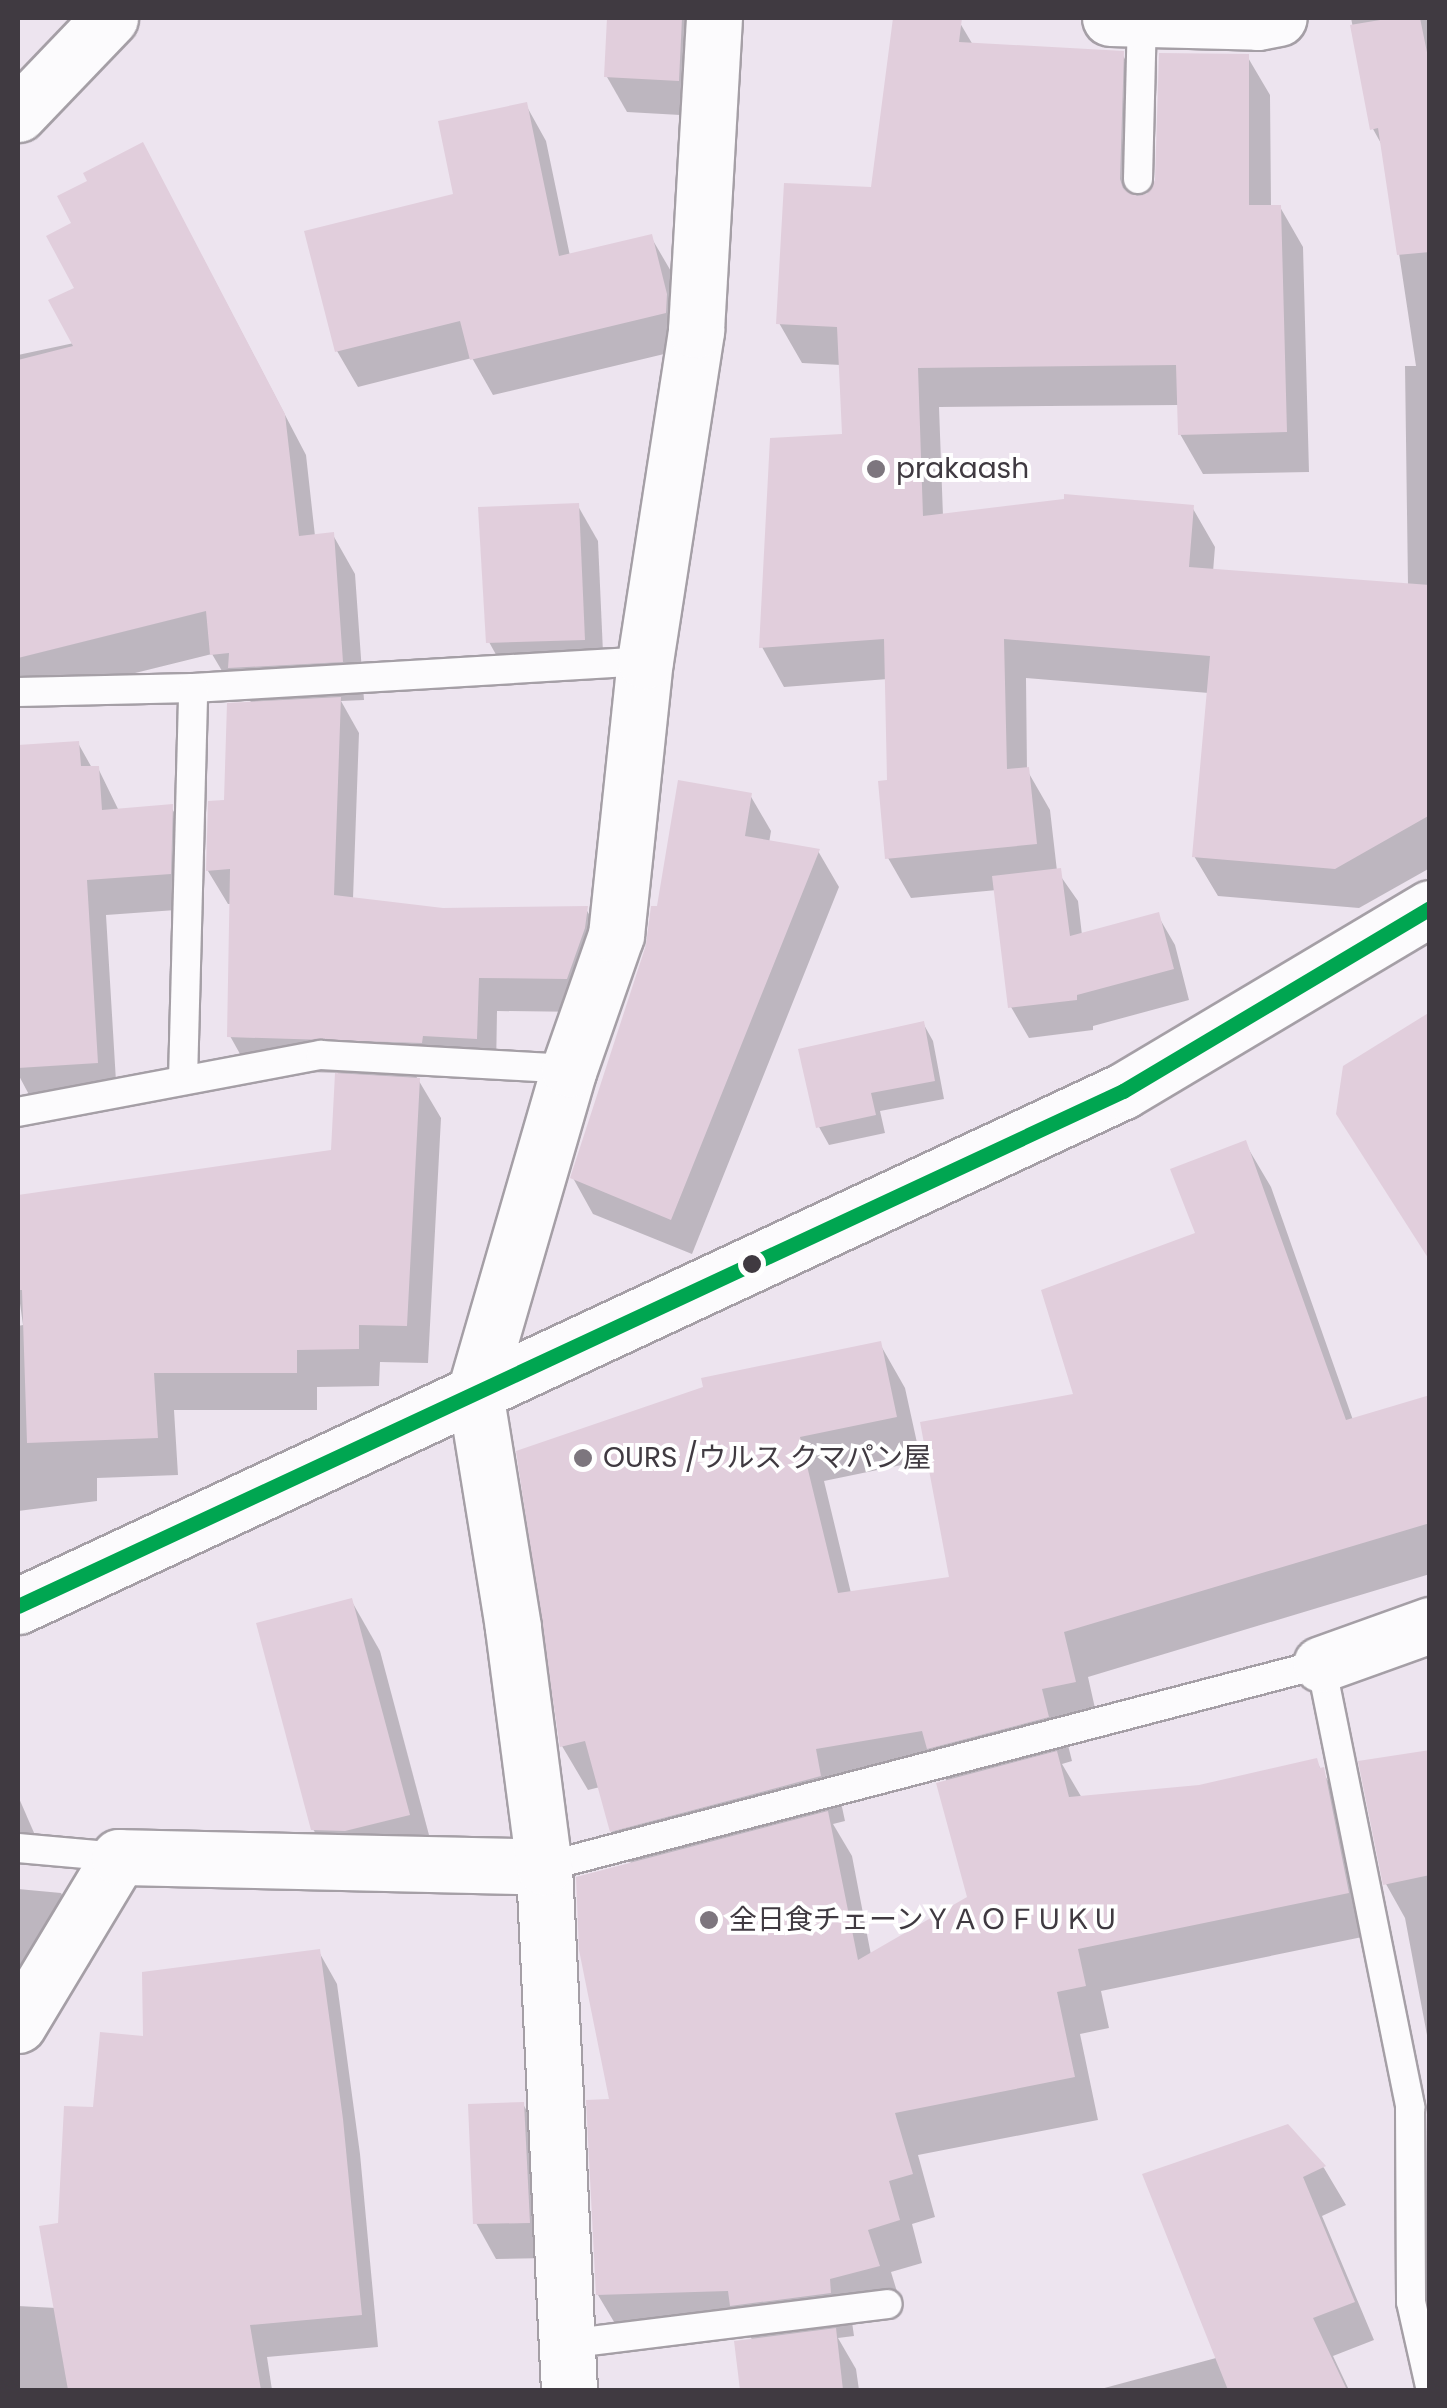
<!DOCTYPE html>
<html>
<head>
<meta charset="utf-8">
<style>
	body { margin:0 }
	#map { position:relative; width:1447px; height:2408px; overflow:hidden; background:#ede4ef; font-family:Poppins,"Noto Sans JP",sans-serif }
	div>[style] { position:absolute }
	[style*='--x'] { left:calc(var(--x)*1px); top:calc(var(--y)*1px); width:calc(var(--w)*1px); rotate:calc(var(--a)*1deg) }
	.shadow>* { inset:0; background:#0003 }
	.building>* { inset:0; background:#e1cedc }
	.roads { filter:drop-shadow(2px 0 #a59fa6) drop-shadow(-2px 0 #a59fa6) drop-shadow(0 2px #a59fa6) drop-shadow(0 -2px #a59fa6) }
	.service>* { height:28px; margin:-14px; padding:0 14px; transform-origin:14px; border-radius:14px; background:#fcfbfd }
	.minor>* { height:55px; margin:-27.5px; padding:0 27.5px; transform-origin:27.5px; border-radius:27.5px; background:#fcfbfd }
	.trunk>* { height:55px; margin:-27.5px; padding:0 27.5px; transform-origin:27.5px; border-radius:27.5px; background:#fcfbfd }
	.bus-1>* { height:15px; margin:-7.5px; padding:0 7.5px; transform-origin:7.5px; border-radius:7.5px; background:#00a651 }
	.dots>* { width:28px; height:28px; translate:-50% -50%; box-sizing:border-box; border:5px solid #fff; border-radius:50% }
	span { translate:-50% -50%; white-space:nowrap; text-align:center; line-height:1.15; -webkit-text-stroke:8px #fff; paint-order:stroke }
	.poi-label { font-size:28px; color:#403a41 }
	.left { translate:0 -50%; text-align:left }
	.frame { position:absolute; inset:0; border:20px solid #403a41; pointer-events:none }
</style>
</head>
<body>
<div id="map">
	<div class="shadow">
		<div style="clip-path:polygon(609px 18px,702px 18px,698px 116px,627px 112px,607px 77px)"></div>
		<div style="clip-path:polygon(895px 18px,960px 23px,973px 45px,1122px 54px,1145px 94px,1143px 197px,1149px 196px,1247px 56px,1270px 95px,1271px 207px,1280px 207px,1303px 247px,1309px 472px,1203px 474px,1180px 434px,1179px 405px,939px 407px,943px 516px,1192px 507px,1215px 547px,1213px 572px,1408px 586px,1405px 366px,1416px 366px,1383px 147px,1373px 129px,1351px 18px,1430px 18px,1430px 868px,1359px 908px,1218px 896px,1194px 856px,1209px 693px,1026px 678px,1027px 770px,1050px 810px,1057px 871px,1078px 901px,1082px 935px,1157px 914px,1175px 945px,1189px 1000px,1093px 1026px,1093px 1030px,1029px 1038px,1011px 1007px,997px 890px,911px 898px,888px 858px,888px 679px,784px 687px,762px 647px,845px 437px,841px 365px,802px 363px,779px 323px,873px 190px)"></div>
		<div style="clip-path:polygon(526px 105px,546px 141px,570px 256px,651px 237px,672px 273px,685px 349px,493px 395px,472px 358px,358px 387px,337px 351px)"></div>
		<div style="clip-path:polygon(164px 184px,306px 455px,315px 536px,333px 535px,355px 574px,364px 700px,341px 701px,359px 733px,353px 899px,443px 910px,586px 909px,606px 943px,586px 1012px,497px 1011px,496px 1072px,441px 1069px,441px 1076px,416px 1076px,441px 1118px,428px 1363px,380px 1362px,379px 1386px,317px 1387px,317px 1410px,174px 1410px,178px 1475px,97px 1478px,97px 1501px,18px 1511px,18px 1326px,23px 1325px,18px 1289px,18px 1197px,333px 1152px,338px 1073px,249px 1070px,230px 1036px,232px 904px,228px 904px,208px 871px,252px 704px,245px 692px,235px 693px,212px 654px,26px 700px,18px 686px,18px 355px,74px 343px,77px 289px)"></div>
		<div style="clip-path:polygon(578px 506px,598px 541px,604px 675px,509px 678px,489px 642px)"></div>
		<div style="clip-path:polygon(78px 743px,92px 768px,98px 768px,119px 811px,171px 807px,192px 842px,190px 909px,106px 915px,117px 1098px,34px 1104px,18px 1074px,18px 747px)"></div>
		<div style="clip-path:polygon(750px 795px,771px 831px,769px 843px,818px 851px,839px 887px,692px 1254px,593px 1214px,573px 1178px,659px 908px)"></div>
		<div style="clip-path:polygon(923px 1023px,933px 1041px,944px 1099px,880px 1111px,885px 1133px,829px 1145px,819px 1127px,801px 1051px)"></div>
		<div style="clip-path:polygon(evenodd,1245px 1143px,1271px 1187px,1353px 1420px,1430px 1397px,1430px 1574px,1088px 1677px,1099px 1726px,1065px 1733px,1072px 1761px,1062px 1764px,1082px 1798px,1199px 1788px,1316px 1761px,1347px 1812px,1372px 1935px,1101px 1991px,1109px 2028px,1080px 2034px,1098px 2120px,918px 2155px,935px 2217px,912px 2224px,922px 2263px,891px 2272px,902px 2308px,852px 2322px,854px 2336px,838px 2338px,856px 2369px,859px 2390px,743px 2390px,737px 2343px,753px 2341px,748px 2333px,623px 2337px,598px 2295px,632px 1865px,612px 1831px,600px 1787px,588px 1790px,562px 1746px,519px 1453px,880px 1344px,905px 1388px,921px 1461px,824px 1481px,851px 1593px,952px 1579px,1076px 1396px,1198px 1235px,1245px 1143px,945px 1775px,970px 1898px,871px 1955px,852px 1856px,833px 1824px,845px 1821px,839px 1793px,945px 1775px)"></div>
		<div style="clip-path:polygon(351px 1600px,380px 1651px,437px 1865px,343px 1880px,313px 1829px)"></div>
		<div style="clip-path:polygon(1430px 1753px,1430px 2051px,1405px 1918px,1386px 1884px)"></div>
		<div style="clip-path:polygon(18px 1796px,35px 1835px,18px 1843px)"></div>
		<div style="clip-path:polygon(18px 1889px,61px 1893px,96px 1954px,89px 1967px,18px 1985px)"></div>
		<div style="clip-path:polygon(319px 1952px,337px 1984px,360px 2154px,378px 2347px,267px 2357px,272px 2390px,18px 2390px,18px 2306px,56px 2308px,60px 2225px,95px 2110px,145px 2038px)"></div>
		<div style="clip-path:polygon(523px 2104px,543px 2140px,549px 2258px,496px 2259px,476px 2223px)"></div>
		<div style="clip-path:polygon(1287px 2127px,1324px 2168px,1346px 2205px,1322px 2216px,1374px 2340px,1333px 2356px,1349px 2390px,1097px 2390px,1216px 2358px)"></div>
	</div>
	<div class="building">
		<div style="clip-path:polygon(607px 18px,682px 18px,679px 81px,604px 77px)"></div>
		<div style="clip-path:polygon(893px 18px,962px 18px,959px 42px,1124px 51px,1120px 179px,1123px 188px,1137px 196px,1147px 194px,1155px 180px,1159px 53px,1249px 54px,1249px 205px,1281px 205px,1287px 432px,1178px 435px,1176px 365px,918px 368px,923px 516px,1064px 499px,1064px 494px,1194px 505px,1189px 567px,1430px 585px,1430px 815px,1335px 869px,1192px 857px,1210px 656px,1004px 639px,1007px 769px,1029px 767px,1037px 844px,885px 859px,878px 781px,887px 780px,884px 639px,759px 648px,770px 438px,842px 434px,837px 327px,776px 324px,784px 183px,871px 187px)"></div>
		<div style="clip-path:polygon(1392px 18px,1420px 18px,1430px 67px,1430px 252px,1397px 255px,1378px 128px,1370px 130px,1350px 25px)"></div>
		<div style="clip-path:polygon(527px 102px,559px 256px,652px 234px,667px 294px,666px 313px,470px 360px,460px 321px,335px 352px,304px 231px,453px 194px,438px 121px)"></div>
		<div style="clip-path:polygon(143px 142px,285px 414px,299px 536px,334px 532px,343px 662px,228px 668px,229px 653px,210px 655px,206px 611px,18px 658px,18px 360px,73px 346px,48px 300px,74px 288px,46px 236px,71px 223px,57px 196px,87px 181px,83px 173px)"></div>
		<div style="clip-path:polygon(579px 503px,585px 640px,486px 643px,478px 507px)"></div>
		<div style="clip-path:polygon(341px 697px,334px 895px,443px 908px,588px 906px,585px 928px,567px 979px,479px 978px,477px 1039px,423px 1036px,422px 1043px,227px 1037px,230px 869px,206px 871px,208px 801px,224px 800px,227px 703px)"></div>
		<div style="clip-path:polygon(79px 741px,81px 766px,99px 766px,102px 810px,173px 804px,171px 874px,87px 880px,98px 1063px,18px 1068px,18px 745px)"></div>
		<div style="clip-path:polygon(678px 780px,752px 793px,745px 836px,820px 849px,671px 1220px,570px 1178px,646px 945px,651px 906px,657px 906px)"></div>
		<div style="clip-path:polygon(1061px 868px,1070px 936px,1159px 912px,1174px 969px,1077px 995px,1077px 1000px,1008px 1008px,992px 876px)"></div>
		<div style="clip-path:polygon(1430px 1012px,1430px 1261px,1336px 1114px,1343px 1066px)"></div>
		<div style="clip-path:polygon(924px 1021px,935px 1081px,871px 1093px,876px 1115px,816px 1128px,798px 1049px)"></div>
		<div style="clip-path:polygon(335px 1073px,420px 1078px,407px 1326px,359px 1325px,359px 1349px,297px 1350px,297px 1373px,154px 1373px,158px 1438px,27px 1443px,22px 1290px,18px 1290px,18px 1195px,331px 1150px)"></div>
		<div style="clip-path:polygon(1246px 1140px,1346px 1420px,1430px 1395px,1430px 1523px,1064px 1632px,1076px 1682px,1042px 1689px,1049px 1717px,927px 1749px,922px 1731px,816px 1749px,821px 1776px,610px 1832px,585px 1741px,560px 1747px,516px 1451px,703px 1387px,701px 1378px,881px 1341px,897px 1417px,800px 1437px,838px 1593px,949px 1577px,920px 1422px,1073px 1394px,1041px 1290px,1195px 1233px,1170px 1169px)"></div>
		<div style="clip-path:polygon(352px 1598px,410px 1815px,345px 1831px,311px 1830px,256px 1623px)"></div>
		<div style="clip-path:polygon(1430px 1750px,1430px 1875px,1383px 1885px,1358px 1761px)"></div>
		<div style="clip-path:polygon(1057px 1751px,1069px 1797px,1199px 1785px,1317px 1758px,1320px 1768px,1324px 1767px,1349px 1893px,1078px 1949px,1086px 1986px,1057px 1992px,1075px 2077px,895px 2113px,913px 2174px,889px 2181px,900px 2220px,868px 2230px,880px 2266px,830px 2279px,831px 2293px,730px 2306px,728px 2291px,596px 2295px,586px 2100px,609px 2099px,579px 1950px,576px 1877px,828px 1811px,858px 1960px,967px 1897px,936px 1783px)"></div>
		<div style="clip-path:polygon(320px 1949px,343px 2119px,362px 2315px,250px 2325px,261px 2390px,68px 2390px,39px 2226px,58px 2223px,64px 2106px,93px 2107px,100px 2032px,143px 2036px,142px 1972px)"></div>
		<div style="clip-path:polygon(524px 2102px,530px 2223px,473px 2224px,468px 2104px)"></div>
		<div style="clip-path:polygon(1288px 2124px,1326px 2166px,1303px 2177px,1355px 2302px,1313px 2318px,1347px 2390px,1228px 2390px,1142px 2174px)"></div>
		<div style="clip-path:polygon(836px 2328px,843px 2390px,740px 2390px,734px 2341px)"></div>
	</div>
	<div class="roads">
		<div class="service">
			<div style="--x:1138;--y:179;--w:161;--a:-88.6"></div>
			<div style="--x:18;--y:692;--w:175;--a:-1.3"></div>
			<div style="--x:193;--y:688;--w:453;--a:-3.4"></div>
			<div style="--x:183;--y:1080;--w:392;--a:-88.5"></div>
			<div style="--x:18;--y:1112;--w:308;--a:-10.7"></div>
			<div style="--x:321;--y:1055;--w:248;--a:3.2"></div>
			<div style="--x:18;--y:1848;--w:101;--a:5.1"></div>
			<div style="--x:544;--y:1867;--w:803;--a:-14.64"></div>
			<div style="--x:1321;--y:1664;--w:452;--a:78.6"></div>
			<div style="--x:1410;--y:2107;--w:195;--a:89.7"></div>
			<div style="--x:1411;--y:2302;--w:86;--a:77.3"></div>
			<div style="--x:567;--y:2344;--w:323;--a:-7.1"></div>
		</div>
		<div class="minor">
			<div style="--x:1110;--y:18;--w:148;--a:1.5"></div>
			<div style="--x:1258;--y:22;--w:21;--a:-11"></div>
			<div style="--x:18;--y:114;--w:133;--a:-46.2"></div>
			<div style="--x:1321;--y:1664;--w:116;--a:-19.7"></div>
			<div style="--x:18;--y:2025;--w:196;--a:-59"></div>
			<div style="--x:119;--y:1857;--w:425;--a:1.3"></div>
			<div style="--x:569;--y:2390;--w:524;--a:-92.74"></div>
			<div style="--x:544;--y:1867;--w:242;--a:-97.4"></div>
			<div style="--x:513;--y:1627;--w:238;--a:-99.2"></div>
			<div style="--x:475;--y:1392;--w:336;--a:-73.8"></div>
			<div style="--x:569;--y:1069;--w:142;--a:-70.7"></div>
			<div style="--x:616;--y:935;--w:276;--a:-84"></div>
			<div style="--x:645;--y:661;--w:335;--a:-81.2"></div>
			<div style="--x:696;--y:330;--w:313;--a:-86.7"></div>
		</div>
		<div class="trunk">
			<div style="--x:18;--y:1606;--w:1219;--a:-24.99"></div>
			<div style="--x:1123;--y:1091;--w:357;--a:-30.8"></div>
		</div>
	</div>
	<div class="bus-1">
		<div style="--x:18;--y:1606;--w:1219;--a:-24.99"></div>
		<div style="--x:1123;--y:1091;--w:357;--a:-30.8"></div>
	</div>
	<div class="dots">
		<div style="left:876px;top:469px;background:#7d767e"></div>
		<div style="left:752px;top:1264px;background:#403a41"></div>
		<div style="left:583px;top:1458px;background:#7d767e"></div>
		<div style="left:709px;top:1920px;background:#7d767e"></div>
	</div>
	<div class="poi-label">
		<span class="left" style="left:896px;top:469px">prakaash</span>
		<span class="left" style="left:603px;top:1458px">OURS /ウルス クマパン屋</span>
		<span class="left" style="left:729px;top:1920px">全日食チェーンＹＡＯＦＵＫＵ</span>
	</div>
	<div class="frame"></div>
</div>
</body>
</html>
